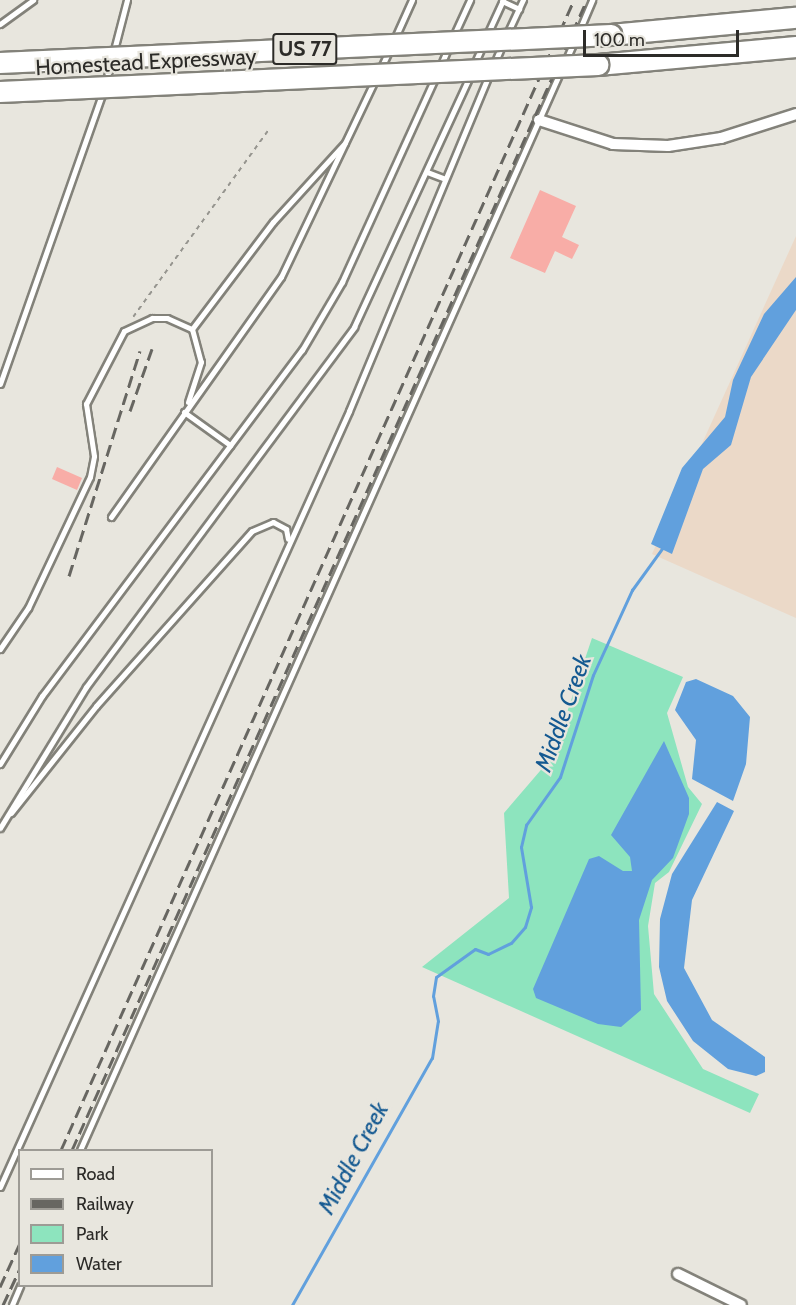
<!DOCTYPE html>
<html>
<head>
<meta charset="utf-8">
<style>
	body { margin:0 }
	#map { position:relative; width:796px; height:1305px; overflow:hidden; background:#e8e6de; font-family:Cabin,sans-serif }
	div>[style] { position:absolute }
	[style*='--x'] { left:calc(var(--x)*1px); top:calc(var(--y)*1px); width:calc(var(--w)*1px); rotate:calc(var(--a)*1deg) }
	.commercial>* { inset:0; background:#ebd9c8 }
	.green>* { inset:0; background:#8de4be }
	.water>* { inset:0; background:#61a0dd }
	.stream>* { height:3px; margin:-1.5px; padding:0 1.5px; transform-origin:1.5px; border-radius:1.5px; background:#61a0dd }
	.building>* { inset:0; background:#f8ada7 }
	.path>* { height:1.5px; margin-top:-0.75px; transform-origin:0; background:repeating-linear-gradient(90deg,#96958f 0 4.5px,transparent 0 9px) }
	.roads { filter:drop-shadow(2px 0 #83827a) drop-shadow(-2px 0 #83827a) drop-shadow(0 2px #83827a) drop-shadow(0 -2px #83827a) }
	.lane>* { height:5px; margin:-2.5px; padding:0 2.5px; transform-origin:2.5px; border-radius:2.5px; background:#fff }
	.street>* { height:10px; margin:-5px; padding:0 5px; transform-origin:5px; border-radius:5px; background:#fff }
	.highway>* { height:20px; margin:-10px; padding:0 10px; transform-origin:10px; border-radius:10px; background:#fff }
	.rail>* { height:3px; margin-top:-1.5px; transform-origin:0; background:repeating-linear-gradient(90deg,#676661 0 12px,transparent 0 18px) }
	.bridges { filter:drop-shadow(2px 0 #83827a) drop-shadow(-2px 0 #83827a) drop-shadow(0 2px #83827a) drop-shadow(0 -2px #83827a) }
	.highway-bridge>* { height:20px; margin:-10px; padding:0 10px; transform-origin:10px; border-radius:10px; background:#fff }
	span { translate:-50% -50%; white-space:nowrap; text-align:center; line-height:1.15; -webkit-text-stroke:4.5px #e8e6de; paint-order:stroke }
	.shield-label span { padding:2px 4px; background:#e8e6de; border:2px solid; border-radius:4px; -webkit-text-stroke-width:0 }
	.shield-label { font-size:21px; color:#2c2b28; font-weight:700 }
	.street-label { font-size:22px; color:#2c2b28 }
	.water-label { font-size:24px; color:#145991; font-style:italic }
	.legend { position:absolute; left:18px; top:1149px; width:195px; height:138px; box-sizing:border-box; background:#e8e6de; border:2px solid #9d9b95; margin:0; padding:8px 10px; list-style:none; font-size:18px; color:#2c2b28 }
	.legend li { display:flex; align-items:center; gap:12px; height:30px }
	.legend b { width:30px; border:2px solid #9d9b95 }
	.scale { position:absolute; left:583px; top:30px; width:156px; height:27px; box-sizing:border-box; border:3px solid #2c2b28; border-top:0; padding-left:8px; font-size:18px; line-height:21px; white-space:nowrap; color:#2c2b28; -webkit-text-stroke:4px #e8e6de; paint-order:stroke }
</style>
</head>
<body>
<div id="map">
	<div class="commercial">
		<div style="clip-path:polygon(796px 236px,796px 618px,652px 554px)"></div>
	</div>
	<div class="green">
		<div style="clip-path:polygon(592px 638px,683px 677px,667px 713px,688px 787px,702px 804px,669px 872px,655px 883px,648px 926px,654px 994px,703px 1069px,759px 1094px,750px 1113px,422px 967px,509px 898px,504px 813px,552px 757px)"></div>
	</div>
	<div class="water">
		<div style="clip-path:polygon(796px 277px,796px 310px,751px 377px,731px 445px,703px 469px,672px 554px,651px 544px,682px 468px,725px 417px,733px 380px,764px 314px)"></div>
		<div style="clip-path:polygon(696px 679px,733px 696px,750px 717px,746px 764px,733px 801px,692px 779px,696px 740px,675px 710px,686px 682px)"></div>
		<div style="clip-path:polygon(664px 741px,689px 798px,689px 814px,673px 858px,652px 880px,639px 920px,641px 1010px,621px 1027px,598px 1024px,536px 998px,533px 989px,589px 859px,599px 856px,623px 871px,632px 871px,630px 857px,611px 835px)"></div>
		<div style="clip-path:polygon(717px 802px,734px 811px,692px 900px,684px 968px,712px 1020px,765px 1057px,765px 1072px,756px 1076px,728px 1069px,693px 1041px,667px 1001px,659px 967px,660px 919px,672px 874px)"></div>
	</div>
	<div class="stream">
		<div style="--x:292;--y:1305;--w:284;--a:-60.5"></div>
		<div style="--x:432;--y:1058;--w:37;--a:-81"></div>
		<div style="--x:438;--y:1021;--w:25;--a:-101"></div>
		<div style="--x:433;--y:996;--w:19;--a:-81"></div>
		<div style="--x:436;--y:977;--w:48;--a:-35.7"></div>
		<div style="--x:475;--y:949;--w:14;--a:21"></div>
		<div style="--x:488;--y:954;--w:25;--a:-26"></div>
		<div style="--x:511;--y:943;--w:21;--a:-49"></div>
		<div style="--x:525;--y:927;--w:21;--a:-73"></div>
		<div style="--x:531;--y:907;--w:61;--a:-99.5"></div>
		<div style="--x:521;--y:847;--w:23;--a:-77"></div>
		<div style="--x:526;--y:825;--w:59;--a:-54.7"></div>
		<div style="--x:560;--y:777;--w:107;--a:-72.1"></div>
		<div style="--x:593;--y:675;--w:94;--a:-65.4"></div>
		<div style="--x:632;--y:590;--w:53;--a:-54.2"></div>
	</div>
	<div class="building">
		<div style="clip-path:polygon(540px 190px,576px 206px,562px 237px,579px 245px,572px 259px,555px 251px,545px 273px,510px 258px)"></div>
		<div style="clip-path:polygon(57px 467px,82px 478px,77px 490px,52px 479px)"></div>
	</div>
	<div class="path">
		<div style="--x:133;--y:317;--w:233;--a:-54.1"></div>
	</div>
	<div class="roads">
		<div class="lane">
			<div style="--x:502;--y:1;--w:19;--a:25"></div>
			<div style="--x:0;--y:24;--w:41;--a:-36"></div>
			<div style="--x:579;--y:31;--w:34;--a:-67"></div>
			<div style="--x:507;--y:34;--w:38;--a:-65"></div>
			<div style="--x:453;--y:37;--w:41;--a:-65.3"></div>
			<div style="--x:486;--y:37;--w:41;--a:-65.3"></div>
			<div style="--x:394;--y:40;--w:44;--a:-65.8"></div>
			<div style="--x:113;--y:54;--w:56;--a:-75.5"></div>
			<div style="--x:565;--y:62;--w:24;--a:-66"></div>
			<div style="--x:494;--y:64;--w:21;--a:-67"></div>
			<div style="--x:440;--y:67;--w:21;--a:-67"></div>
			<div style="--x:473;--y:67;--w:24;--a:-66"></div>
			<div style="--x:380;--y:70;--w:21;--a:-65"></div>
			<div style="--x:105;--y:83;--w:21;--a:-73"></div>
			<div style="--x:427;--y:172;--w:19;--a:21"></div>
			<div style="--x:192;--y:329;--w:134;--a:-52.9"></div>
			<div style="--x:273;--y:222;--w:107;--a:-47.7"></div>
			<div style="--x:0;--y:384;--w:310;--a:-70.6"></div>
			<div style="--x:184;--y:412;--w:57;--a:35.7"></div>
			<div style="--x:111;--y:517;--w:294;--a:-54.7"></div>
			<div style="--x:281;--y:277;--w:221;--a:-64.5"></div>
			<div style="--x:0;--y:649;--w:50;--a:-55.7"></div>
			<div style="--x:28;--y:608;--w:145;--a:-64.7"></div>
			<div style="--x:90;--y:477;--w:21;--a:-79"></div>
			<div style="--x:94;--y:456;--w:53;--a:-98.7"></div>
			<div style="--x:86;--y:404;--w:82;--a:-62.5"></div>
			<div style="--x:124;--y:331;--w:31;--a:-25"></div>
			<div style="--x:152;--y:318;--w:15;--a:0"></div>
			<div style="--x:167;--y:318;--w:27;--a:24"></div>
			<div style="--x:192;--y:329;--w:34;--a:75"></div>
			<div style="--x:201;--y:362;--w:42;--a:108"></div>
			<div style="--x:0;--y:764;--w:80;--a:-58.3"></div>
			<div style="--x:42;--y:696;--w:433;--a:-53.1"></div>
			<div style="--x:302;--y:350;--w:79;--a:-59.5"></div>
			<div style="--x:342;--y:282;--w:226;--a:-65.5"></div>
			<div style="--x:11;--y:813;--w:137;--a:-51.5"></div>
			<div style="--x:96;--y:706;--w:234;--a:-48.3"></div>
			<div style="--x:252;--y:531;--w:23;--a:-23"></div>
			<div style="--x:273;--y:522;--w:15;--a:28"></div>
			<div style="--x:286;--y:529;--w:10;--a:79"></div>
			<div style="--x:0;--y:828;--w:165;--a:-58.6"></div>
			<div style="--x:86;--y:687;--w:449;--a:-53.3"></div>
			<div style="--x:354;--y:327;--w:277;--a:-65.2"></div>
			<div style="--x:80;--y:1150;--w:1182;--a:-65.99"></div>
			<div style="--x:0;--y:1187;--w:851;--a:-65.78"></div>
			<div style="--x:349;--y:411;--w:364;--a:-67.4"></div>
			<div style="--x:12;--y:1305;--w:21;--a:-67"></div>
		</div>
		<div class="street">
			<div style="--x:539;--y:120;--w:78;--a:18"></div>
			<div style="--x:613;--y:144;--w:55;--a:2.1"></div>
			<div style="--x:668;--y:146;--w:54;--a:-8.6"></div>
			<div style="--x:721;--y:138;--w:79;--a:-17.7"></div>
			<div style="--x:678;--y:1274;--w:70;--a:26.2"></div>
		</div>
		<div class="highway">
			<div style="--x:611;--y:35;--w:186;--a:-5.3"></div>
			<div style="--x:598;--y:65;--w:199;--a:-5.2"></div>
		</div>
	</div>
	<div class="rail">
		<div style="--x:130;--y:411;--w:66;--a:-70.5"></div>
		<div style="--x:69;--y:576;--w:236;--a:-72.5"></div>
		<div style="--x:61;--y:1150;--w:1259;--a:-65.96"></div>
		<div style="--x:72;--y:1150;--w:1260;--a:-65.88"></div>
		<div style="--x:0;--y:1287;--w:48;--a:-65.6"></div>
		<div style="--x:3;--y:1305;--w:40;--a:-65"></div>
	</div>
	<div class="bridges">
		<div class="highway-bridge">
			<div style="--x:0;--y:63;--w:612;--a:-2.62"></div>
			<div style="--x:0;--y:92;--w:599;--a:-2.59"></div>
		</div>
	</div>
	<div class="shield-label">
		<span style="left:305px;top:49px">US 77</span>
	</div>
	<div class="street-label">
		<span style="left:146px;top:62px;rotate:-3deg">Homestead Expressway</span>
	</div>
	<div class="water-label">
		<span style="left:563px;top:713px;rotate:-70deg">Middle Creek</span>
		<span style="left:353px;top:1158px;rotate:-62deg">Middle Creek</span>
	</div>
	<ul class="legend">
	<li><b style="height:8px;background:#fff"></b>Road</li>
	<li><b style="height:8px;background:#676661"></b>Railway</li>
	<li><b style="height:16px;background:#8de4be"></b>Park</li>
	<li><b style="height:16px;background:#61a0dd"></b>Water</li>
	</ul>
	<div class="scale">100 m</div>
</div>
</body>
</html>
